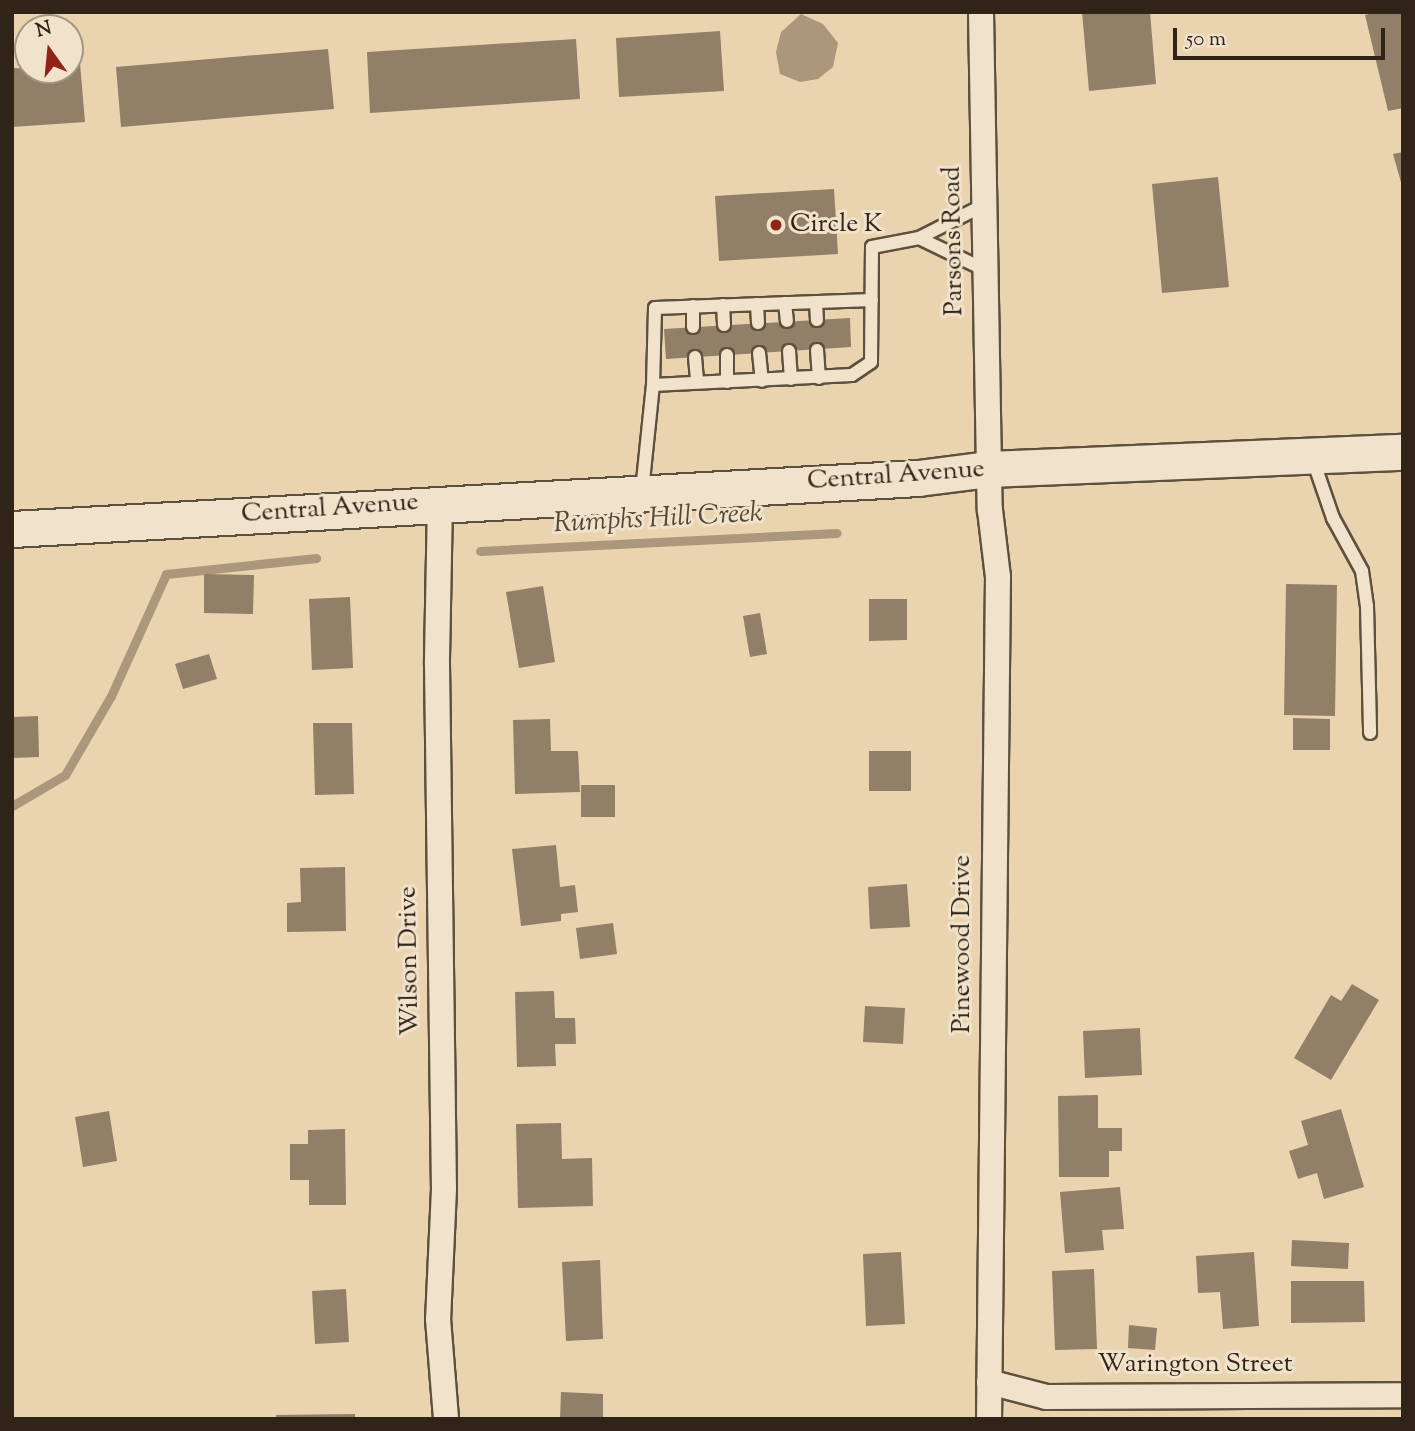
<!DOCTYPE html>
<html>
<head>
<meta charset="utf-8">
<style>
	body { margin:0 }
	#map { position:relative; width:1415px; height:1431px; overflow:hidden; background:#ead3af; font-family:"Sorts Mill Goudy",serif }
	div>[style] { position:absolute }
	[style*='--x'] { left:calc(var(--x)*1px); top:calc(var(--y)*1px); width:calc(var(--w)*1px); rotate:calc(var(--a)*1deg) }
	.water>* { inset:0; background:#ab987c }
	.stream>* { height:9px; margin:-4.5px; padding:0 4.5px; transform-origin:4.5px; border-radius:4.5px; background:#ab987c }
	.building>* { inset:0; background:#917f67 }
	.roads { filter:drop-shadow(2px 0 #5e503e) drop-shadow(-2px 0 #5e503e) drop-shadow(0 2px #5e503e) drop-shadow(0 -2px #5e503e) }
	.lane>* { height:12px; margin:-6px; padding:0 6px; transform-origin:6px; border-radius:6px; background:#f1e2cb }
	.street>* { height:24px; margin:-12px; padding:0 12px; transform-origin:12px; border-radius:12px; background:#f1e2cb }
	.secondary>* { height:35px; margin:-17.5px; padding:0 17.5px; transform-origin:17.5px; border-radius:17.5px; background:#f1e2cb }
	.dots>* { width:19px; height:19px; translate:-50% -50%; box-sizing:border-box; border:4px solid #f1e2cb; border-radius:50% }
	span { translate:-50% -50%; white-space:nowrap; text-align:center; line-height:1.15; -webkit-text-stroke:6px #f1e2cb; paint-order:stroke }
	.poi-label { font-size:26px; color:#302418 }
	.left { translate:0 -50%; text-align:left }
	.street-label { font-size:26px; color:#302418 }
	.water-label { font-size:28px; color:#554736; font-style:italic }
	.frame { position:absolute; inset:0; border:14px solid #302418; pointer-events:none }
	.north { position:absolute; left:14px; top:14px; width:70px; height:70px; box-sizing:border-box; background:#f1e2cb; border:2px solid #a49683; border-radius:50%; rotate:345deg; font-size:19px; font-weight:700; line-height:28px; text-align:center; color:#302418 }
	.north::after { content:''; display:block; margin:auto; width:24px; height:32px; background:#8f2418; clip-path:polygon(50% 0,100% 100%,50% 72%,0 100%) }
	.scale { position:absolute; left:1173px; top:28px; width:212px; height:32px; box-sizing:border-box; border:4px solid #302418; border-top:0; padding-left:9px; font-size:21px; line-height:24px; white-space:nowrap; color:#302418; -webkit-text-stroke:5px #f1e2cb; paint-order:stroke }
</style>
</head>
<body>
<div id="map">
	<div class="water">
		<div style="clip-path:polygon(801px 14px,823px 24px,838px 43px,833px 67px,818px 79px,800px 82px,780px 74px,776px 52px,781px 32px)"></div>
	</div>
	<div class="stream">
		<div style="--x:480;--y:551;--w:357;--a:-2.9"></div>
		<div style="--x:12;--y:806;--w:61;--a:-30.3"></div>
		<div style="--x:65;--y:775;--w:91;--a:-59.8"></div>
		<div style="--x:111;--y:696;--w:134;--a:-65.7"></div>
		<div style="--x:166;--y:574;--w:151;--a:-6.1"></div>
	</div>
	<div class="building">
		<div style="clip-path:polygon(1082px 12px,1150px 12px,1156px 84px,1089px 91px)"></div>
		<div style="clip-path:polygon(1377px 12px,1403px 12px,1403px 108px,1388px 111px,1365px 15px)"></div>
		<div style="clip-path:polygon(720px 31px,724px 91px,619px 97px,616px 38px)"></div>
		<div style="clip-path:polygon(576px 39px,580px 99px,370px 113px,367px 52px)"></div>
		<div style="clip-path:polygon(328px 49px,334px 109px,121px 127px,116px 67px)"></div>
		<div style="clip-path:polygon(70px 63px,80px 63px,85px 122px,12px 127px,12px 68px,70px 70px)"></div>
		<div style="clip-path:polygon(1403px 152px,1403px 186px,1402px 186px,1393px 154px)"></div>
		<div style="clip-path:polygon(1218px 177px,1229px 287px,1162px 293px,1152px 184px)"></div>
		<div style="clip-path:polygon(834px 189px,838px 254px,719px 261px,715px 196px)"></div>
		<div style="clip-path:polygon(850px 318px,851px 347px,666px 359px,664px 329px)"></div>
		<div style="clip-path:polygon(204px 574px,254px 575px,253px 614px,204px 613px)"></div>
		<div style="clip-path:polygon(1286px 584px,1337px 585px,1335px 716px,1284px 715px)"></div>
		<div style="clip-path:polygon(543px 586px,555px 662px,519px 668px,506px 592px)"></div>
		<div style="clip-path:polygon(350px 597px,353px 668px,312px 670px,309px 599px)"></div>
		<div style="clip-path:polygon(869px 599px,907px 599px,907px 640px,869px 641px)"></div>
		<div style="clip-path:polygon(760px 613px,767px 654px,750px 657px,743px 616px)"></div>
		<div style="clip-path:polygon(209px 654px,217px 679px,183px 689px,175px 664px)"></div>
		<div style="clip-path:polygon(38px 716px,39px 757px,12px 758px,12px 717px)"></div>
		<div style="clip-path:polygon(1293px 718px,1330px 719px,1330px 750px,1293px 750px)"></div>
		<div style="clip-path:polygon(550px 719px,551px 751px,578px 751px,580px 792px,515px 794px,513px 720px)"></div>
		<div style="clip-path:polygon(313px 723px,352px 723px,354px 794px,315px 795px)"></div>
		<div style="clip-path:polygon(869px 751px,911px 751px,911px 791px,869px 791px)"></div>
		<div style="clip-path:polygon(581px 785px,615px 785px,615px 817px,581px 817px)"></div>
		<div style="clip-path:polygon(556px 845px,560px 887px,575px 885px,578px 912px,561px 914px,561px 921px,521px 926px,512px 849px)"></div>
		<div style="clip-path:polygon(345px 867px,346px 931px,287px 932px,287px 903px,301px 902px,300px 868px)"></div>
		<div style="clip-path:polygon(907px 884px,910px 927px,870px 929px,868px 887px)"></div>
		<div style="clip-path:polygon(613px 923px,617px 954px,580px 959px,576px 928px)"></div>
		<div style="clip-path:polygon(1352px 984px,1379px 1000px,1331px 1080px,1294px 1058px,1331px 995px,1341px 1001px)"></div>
		<div style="clip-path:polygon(554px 991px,555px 1018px,575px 1018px,576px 1044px,555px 1044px,556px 1066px,517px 1067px,515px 992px)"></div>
		<div style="clip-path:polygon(865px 1006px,905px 1008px,903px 1044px,863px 1042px)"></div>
		<div style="clip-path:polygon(1140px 1028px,1142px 1075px,1085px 1078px,1083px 1031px)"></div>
		<div style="clip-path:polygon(1098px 1095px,1098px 1128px,1122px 1128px,1122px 1151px,1109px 1151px,1109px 1177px,1059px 1177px,1058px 1096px)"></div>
		<div style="clip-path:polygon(1341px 1109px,1364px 1187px,1324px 1199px,1317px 1173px,1298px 1179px,1289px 1151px,1308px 1145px,1301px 1121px)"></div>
		<div style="clip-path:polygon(109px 1111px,117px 1161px,83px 1167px,75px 1117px)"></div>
		<div style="clip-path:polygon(561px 1123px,562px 1159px,592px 1158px,593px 1206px,518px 1208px,516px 1124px)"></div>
		<div style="clip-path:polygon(345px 1129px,346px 1205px,309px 1205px,309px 1180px,290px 1180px,290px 1144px,308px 1144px,308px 1130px)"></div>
		<div style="clip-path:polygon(1120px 1187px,1124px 1229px,1102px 1230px,1104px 1250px,1065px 1253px,1060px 1192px)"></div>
		<div style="clip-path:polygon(1292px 1240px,1349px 1243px,1348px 1269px,1291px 1266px)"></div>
		<div style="clip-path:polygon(901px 1252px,905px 1324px,866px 1326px,863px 1254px)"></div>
		<div style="clip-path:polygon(1254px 1252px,1259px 1326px,1223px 1329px,1220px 1292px,1198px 1293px,1196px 1256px)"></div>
		<div style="clip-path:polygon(600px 1260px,603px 1339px,566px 1341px,562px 1262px)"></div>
		<div style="clip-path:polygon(1094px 1269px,1097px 1349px,1055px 1350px,1052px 1271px)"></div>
		<div style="clip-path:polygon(1291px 1281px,1364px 1281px,1365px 1322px,1291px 1323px)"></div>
		<div style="clip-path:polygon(346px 1289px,349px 1342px,315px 1344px,312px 1291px)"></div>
		<div style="clip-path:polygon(1129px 1325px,1157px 1328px,1155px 1350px,1128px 1348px)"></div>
		<div style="clip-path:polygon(561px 1392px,603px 1394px,603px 1419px,560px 1419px)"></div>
		<div style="clip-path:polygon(355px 1414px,355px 1419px,276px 1419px,276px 1415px)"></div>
	</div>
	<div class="roads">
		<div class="lane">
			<div style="--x:919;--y:238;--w:71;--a:25.8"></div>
			<div style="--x:816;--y:302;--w:18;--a:87"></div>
			<div style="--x:785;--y:303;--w:18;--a:84"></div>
			<div style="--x:757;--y:304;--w:19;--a:87"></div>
			<div style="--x:723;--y:305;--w:20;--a:87"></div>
			<div style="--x:693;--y:327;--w:21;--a:-90"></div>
			<div style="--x:817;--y:350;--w:28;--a:86"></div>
			<div style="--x:789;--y:351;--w:28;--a:86"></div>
			<div style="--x:759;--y:353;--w:28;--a:84"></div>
			<div style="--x:727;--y:355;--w:27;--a:90"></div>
			<div style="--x:695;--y:357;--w:25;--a:85"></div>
			<div style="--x:653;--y:385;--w:77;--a:-88.5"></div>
			<div style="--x:655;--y:308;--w:217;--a:-2.1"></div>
			<div style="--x:1312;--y:457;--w:65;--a:71"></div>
			<div style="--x:1333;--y:518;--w:60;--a:61.3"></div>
			<div style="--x:1362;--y:571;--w:35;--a:82"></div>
			<div style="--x:1367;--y:606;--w:127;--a:88.6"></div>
			<div style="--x:642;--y:491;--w:107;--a:-84.1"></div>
			<div style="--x:653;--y:385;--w:199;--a:-2.9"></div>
			<div style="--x:852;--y:375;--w:23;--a:-34"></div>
			<div style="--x:871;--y:362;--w:115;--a:-89.5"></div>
			<div style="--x:872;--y:247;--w:48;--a:-10.8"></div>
			<div style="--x:919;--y:238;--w:73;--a:-26.9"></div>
		</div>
		<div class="street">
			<div style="--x:981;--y:12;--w:498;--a:89"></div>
			<div style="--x:990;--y:510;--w:67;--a:83.2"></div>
			<div style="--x:998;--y:577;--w:842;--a:90.61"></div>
			<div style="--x:440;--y:502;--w:162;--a:91.1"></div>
			<div style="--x:437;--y:664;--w:525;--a:89.24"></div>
			<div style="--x:444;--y:1189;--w:130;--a:92.6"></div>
			<div style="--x:438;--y:1319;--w:100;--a:85.4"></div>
			<div style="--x:989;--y:1382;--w:59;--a:14.7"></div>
			<div style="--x:1046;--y:1397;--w:357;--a:-0.3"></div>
		</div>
		<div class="secondary">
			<div style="--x:12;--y:529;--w:907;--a:-3.22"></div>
			<div style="--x:918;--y:478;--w:72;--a:-7.2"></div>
			<div style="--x:989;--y:469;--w:414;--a:-2.4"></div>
		</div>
	</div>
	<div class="dots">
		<div style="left:776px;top:225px;background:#8f2418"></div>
	</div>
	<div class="poi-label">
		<span class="left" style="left:790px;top:225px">Circle K</span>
	</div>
	<div class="street-label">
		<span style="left:954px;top:241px;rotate:-91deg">Parsons Road</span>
		<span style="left:896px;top:476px;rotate:-4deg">Central Avenue</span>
		<span style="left:330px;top:509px;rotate:-4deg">Central Avenue</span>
		<span style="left:963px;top:944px;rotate:-90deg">Pinewood Drive</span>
		<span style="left:410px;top:961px;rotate:-91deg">Wilson Drive</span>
		<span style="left:1195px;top:1365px">Warington Street</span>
	</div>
	<div class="water-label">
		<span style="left:658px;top:519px;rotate:-3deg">Rumphs Hill Creek</span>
	</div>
	<div class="frame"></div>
	<div class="north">N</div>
	<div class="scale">50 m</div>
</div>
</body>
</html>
